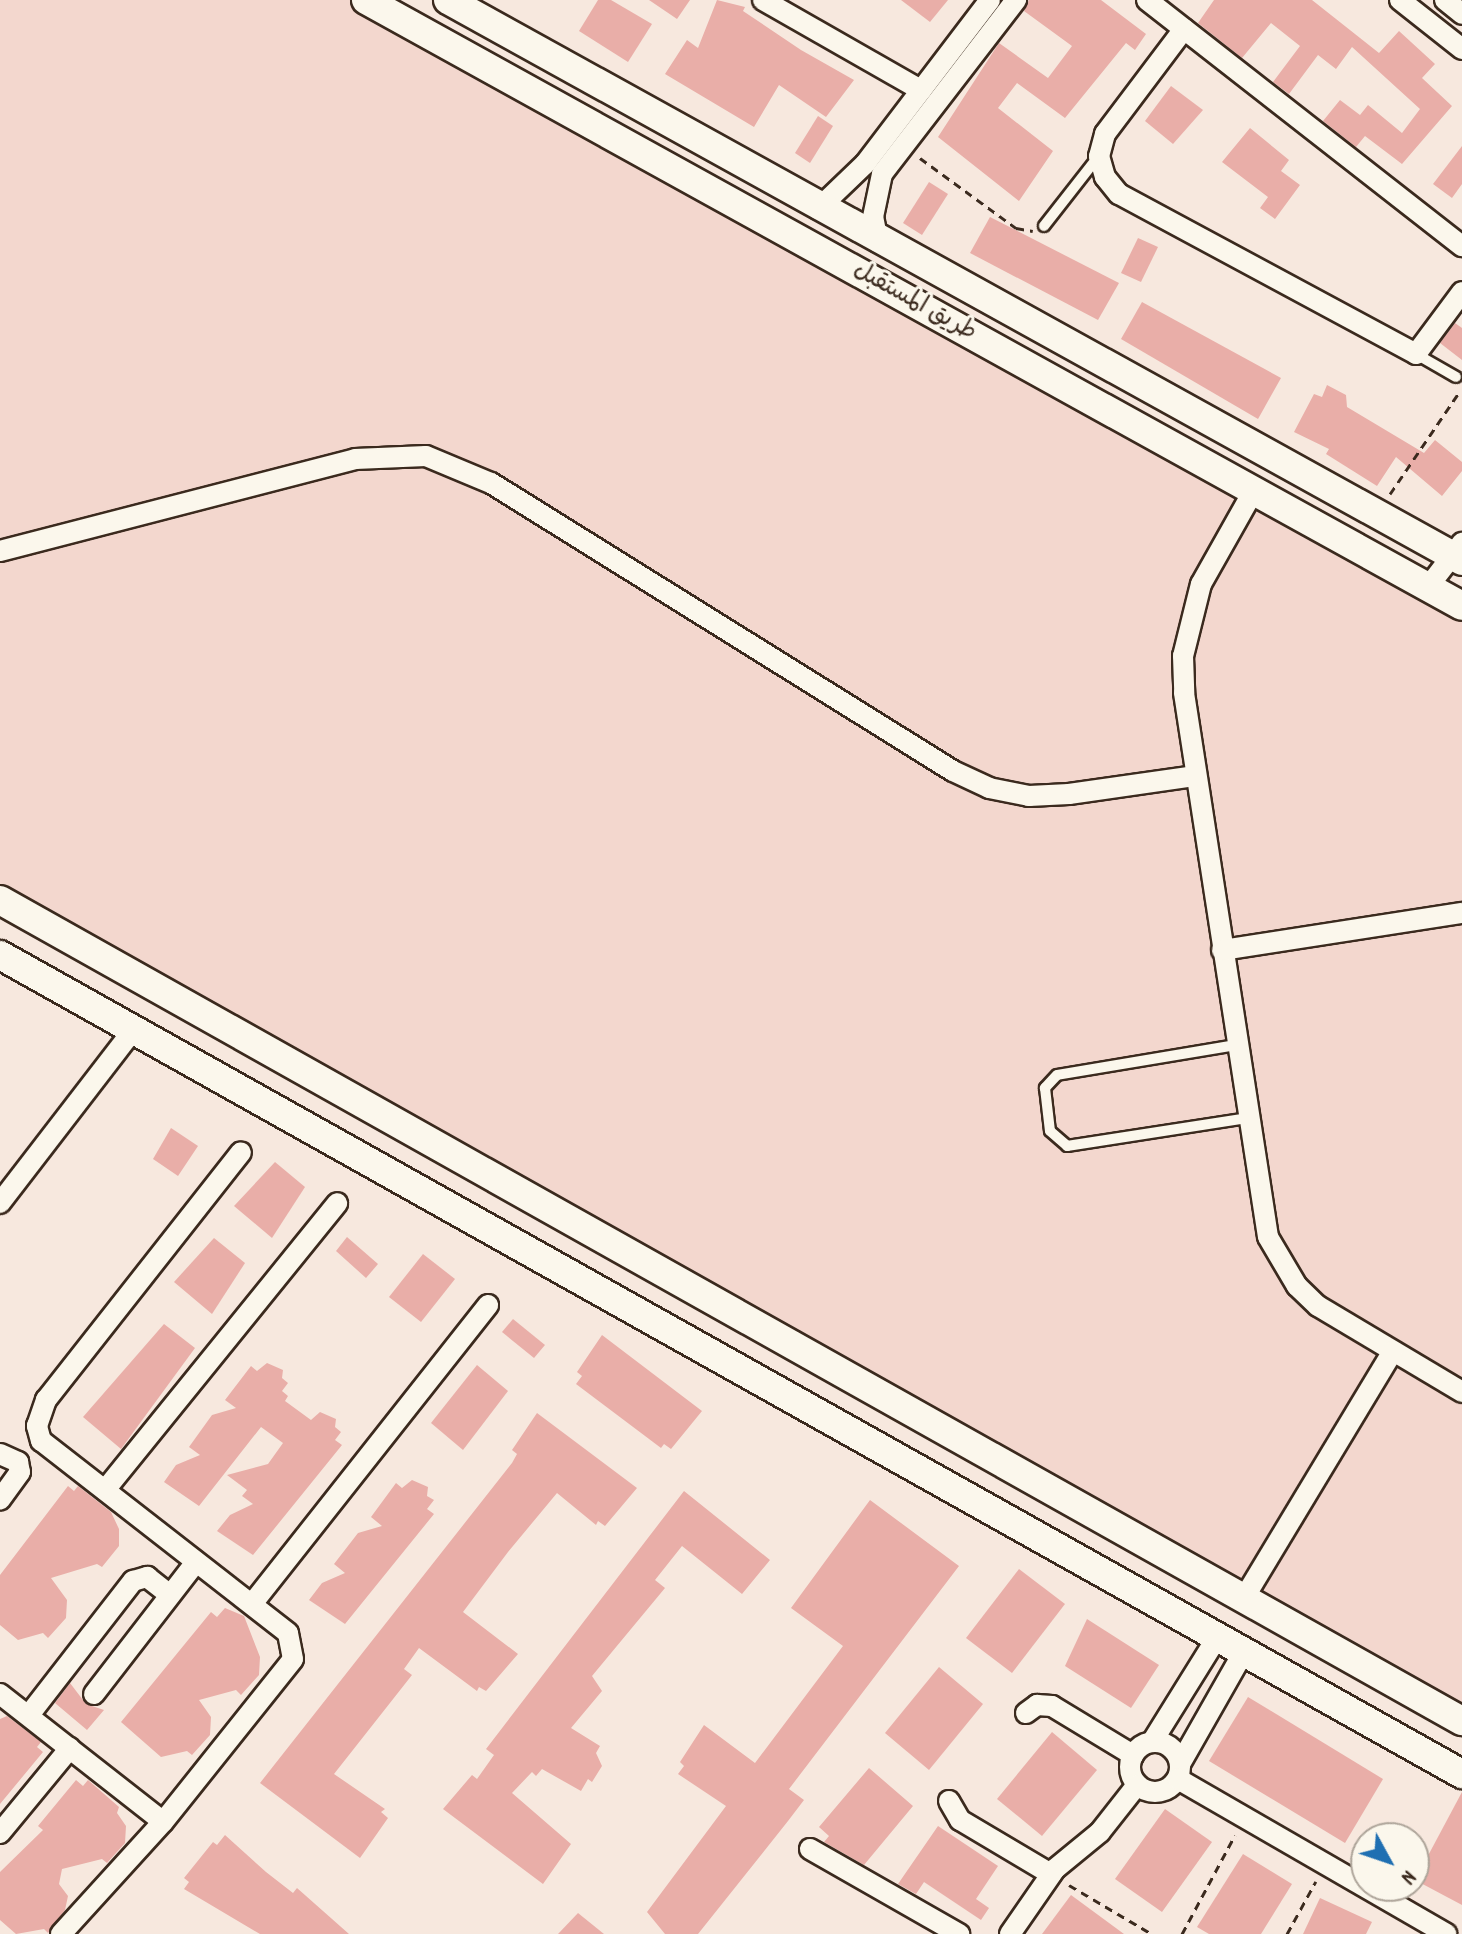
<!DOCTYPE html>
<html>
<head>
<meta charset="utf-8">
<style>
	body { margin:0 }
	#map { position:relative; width:1462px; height:1934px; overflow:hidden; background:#f7e8de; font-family:Dekko,"Playpen Sans Arabic",sans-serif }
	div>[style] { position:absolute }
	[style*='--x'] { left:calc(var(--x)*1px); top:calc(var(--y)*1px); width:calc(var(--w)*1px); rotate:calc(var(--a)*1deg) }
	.built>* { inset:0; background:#f3d7ce }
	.building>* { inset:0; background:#e9aea8 }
	.path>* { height:3px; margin-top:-1.5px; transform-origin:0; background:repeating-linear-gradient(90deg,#3b2a1e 0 8px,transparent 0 14px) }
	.roads { filter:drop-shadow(2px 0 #3b2a1e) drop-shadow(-2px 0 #3b2a1e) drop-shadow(0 2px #3b2a1e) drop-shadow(0 -2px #3b2a1e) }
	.lane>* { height:10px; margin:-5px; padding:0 5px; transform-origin:5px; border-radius:5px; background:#fbf7ec }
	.street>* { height:20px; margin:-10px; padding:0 10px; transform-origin:10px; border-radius:10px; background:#fbf7ec }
	.street>.ring { margin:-10px; padding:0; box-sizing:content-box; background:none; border:20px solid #fbf7ec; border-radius:50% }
	.secondary>* { height:28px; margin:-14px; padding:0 14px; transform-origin:14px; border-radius:14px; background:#fbf7ec }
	span { translate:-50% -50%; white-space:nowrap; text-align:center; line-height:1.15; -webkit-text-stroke:6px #fbf7ec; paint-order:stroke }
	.street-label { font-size:24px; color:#3b2a1e }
	.north { position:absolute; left:1350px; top:1822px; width:80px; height:80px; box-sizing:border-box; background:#fbf7ec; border:2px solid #aea59a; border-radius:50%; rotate:130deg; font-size:22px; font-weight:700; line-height:32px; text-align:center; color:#3b2a1e }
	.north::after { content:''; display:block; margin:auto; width:28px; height:36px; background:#1f6fb2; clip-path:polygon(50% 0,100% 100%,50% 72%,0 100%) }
</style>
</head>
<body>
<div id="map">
	<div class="built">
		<div style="clip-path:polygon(0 0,397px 0,1462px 589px,1462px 1709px,0 887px)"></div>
	</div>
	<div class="building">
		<div style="clip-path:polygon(598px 0,611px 0,652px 24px,628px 62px,579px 31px)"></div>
		<div style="clip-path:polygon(649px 0,690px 0,677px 19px)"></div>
		<div style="clip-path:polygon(717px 0,745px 7px,743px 11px,801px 50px,854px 80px,826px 117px,779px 85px,754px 127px,665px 74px,687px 40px,698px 48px)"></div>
		<div style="clip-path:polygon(901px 0,948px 0,930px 22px)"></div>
		<div style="clip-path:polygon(1029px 0,1101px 0,1146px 34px,1135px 50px,1126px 43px,1065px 118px,1017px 83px,998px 108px,1053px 151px,1019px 201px,938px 137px,999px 43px,1048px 78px,1072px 46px,1024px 11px)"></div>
		<div style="clip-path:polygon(1214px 0,1312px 0,1379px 53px,1399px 31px,1435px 64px,1422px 78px,1452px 106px,1402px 164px,1365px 136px,1356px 147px,1323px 121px,1340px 100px,1360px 115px,1368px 105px,1402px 133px,1420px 109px,1352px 47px,1336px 69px,1318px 55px,1289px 94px,1273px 82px,1300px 46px,1271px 23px,1242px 58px,1198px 23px)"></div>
		<div style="clip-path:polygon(1171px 86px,1203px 110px,1173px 144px,1145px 121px)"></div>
		<div style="clip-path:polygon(818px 116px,833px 126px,810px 163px,795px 153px)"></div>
		<div style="clip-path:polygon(1250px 128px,1289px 160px,1281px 171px,1300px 185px,1275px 219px,1260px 208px,1268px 197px,1222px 162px)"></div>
		<div style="clip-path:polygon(1462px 146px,1462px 184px,1452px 198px,1433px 184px)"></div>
		<div style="clip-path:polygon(929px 182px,948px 194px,922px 235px,903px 223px)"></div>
		<div style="clip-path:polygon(990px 217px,1119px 283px,1098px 320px,970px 253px)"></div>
		<div style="clip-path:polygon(1138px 238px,1158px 247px,1141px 282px,1121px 273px)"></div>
		<div style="clip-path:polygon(1142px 302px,1281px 378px,1258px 419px,1121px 339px)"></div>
		<div style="clip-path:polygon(1455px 323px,1462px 328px,1462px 360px,1440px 343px)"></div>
		<div style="clip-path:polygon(1327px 385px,1346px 395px,1347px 407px,1424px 453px,1435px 440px,1462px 462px,1462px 471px,1442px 496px,1396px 457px,1377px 486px,1326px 454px,1329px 449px,1294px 432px,1314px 394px,1322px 397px)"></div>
		<div style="clip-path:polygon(171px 1128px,198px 1146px,178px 1176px,153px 1159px)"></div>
		<div style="clip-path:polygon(275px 1162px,305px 1187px,272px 1238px,234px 1206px)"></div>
		<div style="clip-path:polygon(347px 1237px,378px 1264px,366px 1278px,336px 1251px)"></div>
		<div style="clip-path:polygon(214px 1238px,245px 1263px,212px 1314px,174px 1282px)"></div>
		<div style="clip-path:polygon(423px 1254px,455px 1279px,421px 1322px,389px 1297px)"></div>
		<div style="clip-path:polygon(513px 1319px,545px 1345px,534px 1358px,502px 1332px)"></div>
		<div style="clip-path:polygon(164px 1324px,195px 1348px,121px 1449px,83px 1417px)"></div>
		<div style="clip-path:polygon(602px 1335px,702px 1411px,671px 1449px,664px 1444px,661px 1448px,576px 1384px,582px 1376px,577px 1372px)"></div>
		<div style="clip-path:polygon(267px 1363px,283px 1370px,282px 1378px,288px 1383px,282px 1391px,288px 1396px,285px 1401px,311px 1420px,320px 1412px,336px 1419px,335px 1427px,341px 1432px,335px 1440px,342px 1445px,253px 1555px,217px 1531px,230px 1515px,253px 1504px,242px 1496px,247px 1490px,227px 1475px,268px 1464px,283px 1443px,261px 1427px,199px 1506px,164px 1482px,176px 1465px,200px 1455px,189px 1447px,212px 1415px,236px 1408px,225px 1400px,251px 1366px,257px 1371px)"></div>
		<div style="clip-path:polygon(477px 1365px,508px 1391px,463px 1450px,431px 1423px)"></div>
		<div style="clip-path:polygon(537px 1413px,637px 1488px,605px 1526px,598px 1521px,596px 1525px,557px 1493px,508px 1552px,463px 1612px,518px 1654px,486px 1691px,479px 1687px,477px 1691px,419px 1648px,404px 1669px,412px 1675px,334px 1774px,385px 1809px,381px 1812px,388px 1818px,360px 1858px,260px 1783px,512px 1463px,517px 1454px,512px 1450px)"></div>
		<div style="clip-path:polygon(412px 1480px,428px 1487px,427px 1496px,434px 1500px,427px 1509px,434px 1514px,345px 1624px,309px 1600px,322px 1583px,345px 1573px,334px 1564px,358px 1533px,382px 1526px,371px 1517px,396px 1483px,402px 1488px)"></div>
		<div style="clip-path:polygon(68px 1486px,74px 1491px,78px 1486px,111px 1512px,119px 1529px,119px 1546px,102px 1567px,97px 1564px,51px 1578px,67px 1600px,66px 1618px,48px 1638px,43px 1633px,18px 1640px,0 1625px,0 1575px)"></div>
		<div style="clip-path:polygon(684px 1491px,770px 1560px,742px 1594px,682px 1546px,655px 1580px,665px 1588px,592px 1676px,602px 1691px,571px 1728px,600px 1746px,596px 1753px,602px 1766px,592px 1782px,588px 1779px,581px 1791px,542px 1769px,536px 1776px,532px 1772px,512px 1793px,571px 1844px,543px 1884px,443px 1809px,472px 1775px,477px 1779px,494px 1755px,486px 1749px)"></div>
		<div style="clip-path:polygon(870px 1500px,959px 1566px,789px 1789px,804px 1800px,788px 1821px,698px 1934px,665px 1934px,647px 1912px,726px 1806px,678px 1774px,684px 1766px,680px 1762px,704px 1725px,755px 1763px,843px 1646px,791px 1608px)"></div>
		<div style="clip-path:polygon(1019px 1569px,1065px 1604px,1012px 1673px,966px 1638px)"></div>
		<div style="clip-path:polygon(225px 1608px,244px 1616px,260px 1657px,259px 1675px,241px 1695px,236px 1690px,199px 1700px,211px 1717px,210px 1735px,192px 1755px,187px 1751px,161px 1757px,121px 1722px,211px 1612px,217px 1617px)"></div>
		<div style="clip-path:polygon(1087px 1619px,1159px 1665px,1131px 1708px,1065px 1666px)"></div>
		<div style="clip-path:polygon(939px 1667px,983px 1704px,929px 1770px,885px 1733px)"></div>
		<div style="clip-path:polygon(70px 1683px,86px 1704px,104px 1710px,87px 1730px,55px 1703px)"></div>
		<div style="clip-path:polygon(1248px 1697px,1383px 1779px,1345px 1843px,1209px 1761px)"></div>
		<div style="clip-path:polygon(7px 1716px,41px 1742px,37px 1747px,43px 1752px,0 1804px,0 1719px)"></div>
		<div style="clip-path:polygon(1052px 1732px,1097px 1770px,1042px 1836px,997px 1799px)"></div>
		<div style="clip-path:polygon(869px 1768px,913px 1806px,864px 1865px,824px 1842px,829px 1836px,819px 1827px)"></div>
		<div style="clip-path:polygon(76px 1780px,83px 1786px,88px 1780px,119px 1807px,117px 1813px,126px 1826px,125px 1843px,107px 1863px,102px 1859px,62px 1869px,59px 1884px,68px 1896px,65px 1910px,48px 1933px,44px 1929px,16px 1934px,0 1920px,0 1872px,43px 1830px,38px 1826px)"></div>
		<div style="clip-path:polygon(1462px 1792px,1462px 1905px,1415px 1880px)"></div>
		<div style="clip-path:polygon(1165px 1809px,1212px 1842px,1162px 1912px,1115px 1879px)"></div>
		<div style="clip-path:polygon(938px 1826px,998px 1866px,976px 1899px,989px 1908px,981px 1920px,924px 1882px,916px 1894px,898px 1884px)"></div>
		<div style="clip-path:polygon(225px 1835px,266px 1872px,293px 1893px,297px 1888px,349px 1934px,260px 1934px,184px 1889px,189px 1882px,184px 1878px,213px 1842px,217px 1845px)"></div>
		<div style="clip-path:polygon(1243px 1854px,1292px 1884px,1261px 1934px,1209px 1934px,1197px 1927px)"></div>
		<div style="clip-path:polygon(1071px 1895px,1124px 1934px,1042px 1934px)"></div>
		<div style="clip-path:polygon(1320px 1898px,1372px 1922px,1366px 1934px,1303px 1934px)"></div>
		<div style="clip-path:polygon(578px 1913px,604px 1934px,558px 1934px)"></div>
	</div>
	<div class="path">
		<div style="--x:920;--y:158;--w:119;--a:36.1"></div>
		<div style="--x:1016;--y:228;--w:17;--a:10"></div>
		<div style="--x:1390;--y:494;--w:125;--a:-55.8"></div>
		<div style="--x:1069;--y:1885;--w:96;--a:30.6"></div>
		<div style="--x:1182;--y:1934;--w:112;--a:-61.8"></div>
		<div style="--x:1287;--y:1934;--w:60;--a:-61.3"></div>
	</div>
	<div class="roads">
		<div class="lane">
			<div style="--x:1044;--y:226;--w:88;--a:-52"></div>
			<div style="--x:1416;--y:354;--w:46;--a:29.9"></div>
			<div style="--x:1236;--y:1045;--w:181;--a:170.5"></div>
			<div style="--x:1057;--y:1075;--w:18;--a:133"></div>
			<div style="--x:1045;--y:1088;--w:43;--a:83.4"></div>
			<div style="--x:1050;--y:1131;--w:23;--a:41"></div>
			<div style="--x:1067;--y:1146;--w:182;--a:-8.8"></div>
		</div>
		<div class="street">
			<div style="--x:763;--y:0;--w:182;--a:29.7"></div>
			<div style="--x:1147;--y:0;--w:400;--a:38"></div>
			<div style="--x:1400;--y:0;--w:79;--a:38.3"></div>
			<div style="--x:1445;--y:0;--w:22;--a:39"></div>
			<div style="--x:1184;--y:29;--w:131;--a:127"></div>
			<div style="--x:1105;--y:134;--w:23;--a:105"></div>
			<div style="--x:1099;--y:156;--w:22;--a:74"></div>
			<div style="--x:1105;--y:177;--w:22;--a:51"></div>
			<div style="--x:1119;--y:194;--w:337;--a:28.3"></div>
			<div style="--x:1416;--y:354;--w:77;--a:-53.4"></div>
			<div style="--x:818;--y:209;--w:65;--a:-43.8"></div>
			<div style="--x:865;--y:164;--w:206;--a:-52.7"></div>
			<div style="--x:878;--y:242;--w:25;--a:-101"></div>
			<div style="--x:873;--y:217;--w:44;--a:-78.2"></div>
			<div style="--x:882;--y:174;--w:220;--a:-52.4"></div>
			<div style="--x:1254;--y:490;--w:108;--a:119.4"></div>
			<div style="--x:1201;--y:584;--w:74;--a:104"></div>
			<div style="--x:1183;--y:656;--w:37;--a:88"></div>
			<div style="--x:1184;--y:693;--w:550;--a:81.22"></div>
			<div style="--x:1268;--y:1237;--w:57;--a:59.4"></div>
			<div style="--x:1297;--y:1286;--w:29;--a:44"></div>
			<div style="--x:1318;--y:1306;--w:168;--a:30.8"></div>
			<div style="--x:0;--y:551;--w:367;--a:-14.5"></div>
			<div style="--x:355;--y:459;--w:71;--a:-2.4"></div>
			<div style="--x:426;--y:456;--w:70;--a:22.6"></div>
			<div style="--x:491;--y:483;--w:544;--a:31.94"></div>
			<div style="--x:953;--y:771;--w:40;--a:25"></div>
			<div style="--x:989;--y:788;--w:41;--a:11.3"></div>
			<div style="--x:1029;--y:796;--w:40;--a:-2.9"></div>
			<div style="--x:1069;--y:794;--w:128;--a:-8.1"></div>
			<div style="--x:1428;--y:587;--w:56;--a:-52.3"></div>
			<div style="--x:1222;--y:950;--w:243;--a:-8.8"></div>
			<div style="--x:0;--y:1203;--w:220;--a:-52.4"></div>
			<div style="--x:0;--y:1454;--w:20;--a:24"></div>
			<div style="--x:18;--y:1462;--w:10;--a:79"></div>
			<div style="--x:20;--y:1472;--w:34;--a:126"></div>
			<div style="--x:105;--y:1490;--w:369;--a:-51"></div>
			<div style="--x:1244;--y:1598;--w:288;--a:-58.9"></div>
			<div style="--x:252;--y:1604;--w:381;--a:-51.7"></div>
			<div style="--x:0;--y:1694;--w:207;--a:38.1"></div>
			<div style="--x:94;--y:1694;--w:167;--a:-52.3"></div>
			<div style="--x:1026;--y:1713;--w:14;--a:-36"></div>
			<div style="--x:1037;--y:1705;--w:15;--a:4"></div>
			<div style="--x:1052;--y:1706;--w:95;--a:31.2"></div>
			<div style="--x:29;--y:1715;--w:170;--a:-52.2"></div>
			<div style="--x:133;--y:1581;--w:15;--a:-16"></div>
			<div style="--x:147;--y:1577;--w:29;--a:38"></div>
			<div style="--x:1152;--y:1742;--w:121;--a:-58.1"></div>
			<div class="ring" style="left:1130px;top:1742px;width:30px;height:30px"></div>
			<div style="--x:1180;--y:1764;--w:128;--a:-60.4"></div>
			<div style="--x:1178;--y:1779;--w:310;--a:30"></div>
			<div style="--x:949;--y:1801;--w:22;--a:60"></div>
			<div style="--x:960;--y:1820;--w:106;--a:30.7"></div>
			<div style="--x:0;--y:1833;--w:110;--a:-50.5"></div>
			<div style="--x:810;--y:1849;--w:172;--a:29.7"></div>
			<div style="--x:61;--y:1934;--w:151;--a:-47.7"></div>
			<div style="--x:163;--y:1822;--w:208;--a:-51.4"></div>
			<div style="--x:293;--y:1659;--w:26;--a:-101"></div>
			<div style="--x:288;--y:1633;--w:313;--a:-142.1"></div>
			<div style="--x:41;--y:1441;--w:16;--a:-105"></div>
			<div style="--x:37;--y:1426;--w:28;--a:-71"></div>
			<div style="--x:46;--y:1400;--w:315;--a:-51.8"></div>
			<div style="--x:1010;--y:1934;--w:79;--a:-55.3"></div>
			<div style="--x:1055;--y:1869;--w:58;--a:-39.4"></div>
			<div style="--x:1100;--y:1832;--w:60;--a:-51.8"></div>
		</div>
		<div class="secondary">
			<div style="--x:366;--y:0;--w:1252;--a:28.94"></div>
			<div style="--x:448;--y:0;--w:1159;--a:28.95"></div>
			<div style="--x:0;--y:900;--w:1677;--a:29.32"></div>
			<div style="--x:0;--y:955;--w:1676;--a:29.26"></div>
		</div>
	</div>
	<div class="street-label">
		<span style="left:914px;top:303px;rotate:29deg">طريق المستقبل</span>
	</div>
	<div class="north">N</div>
</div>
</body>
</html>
